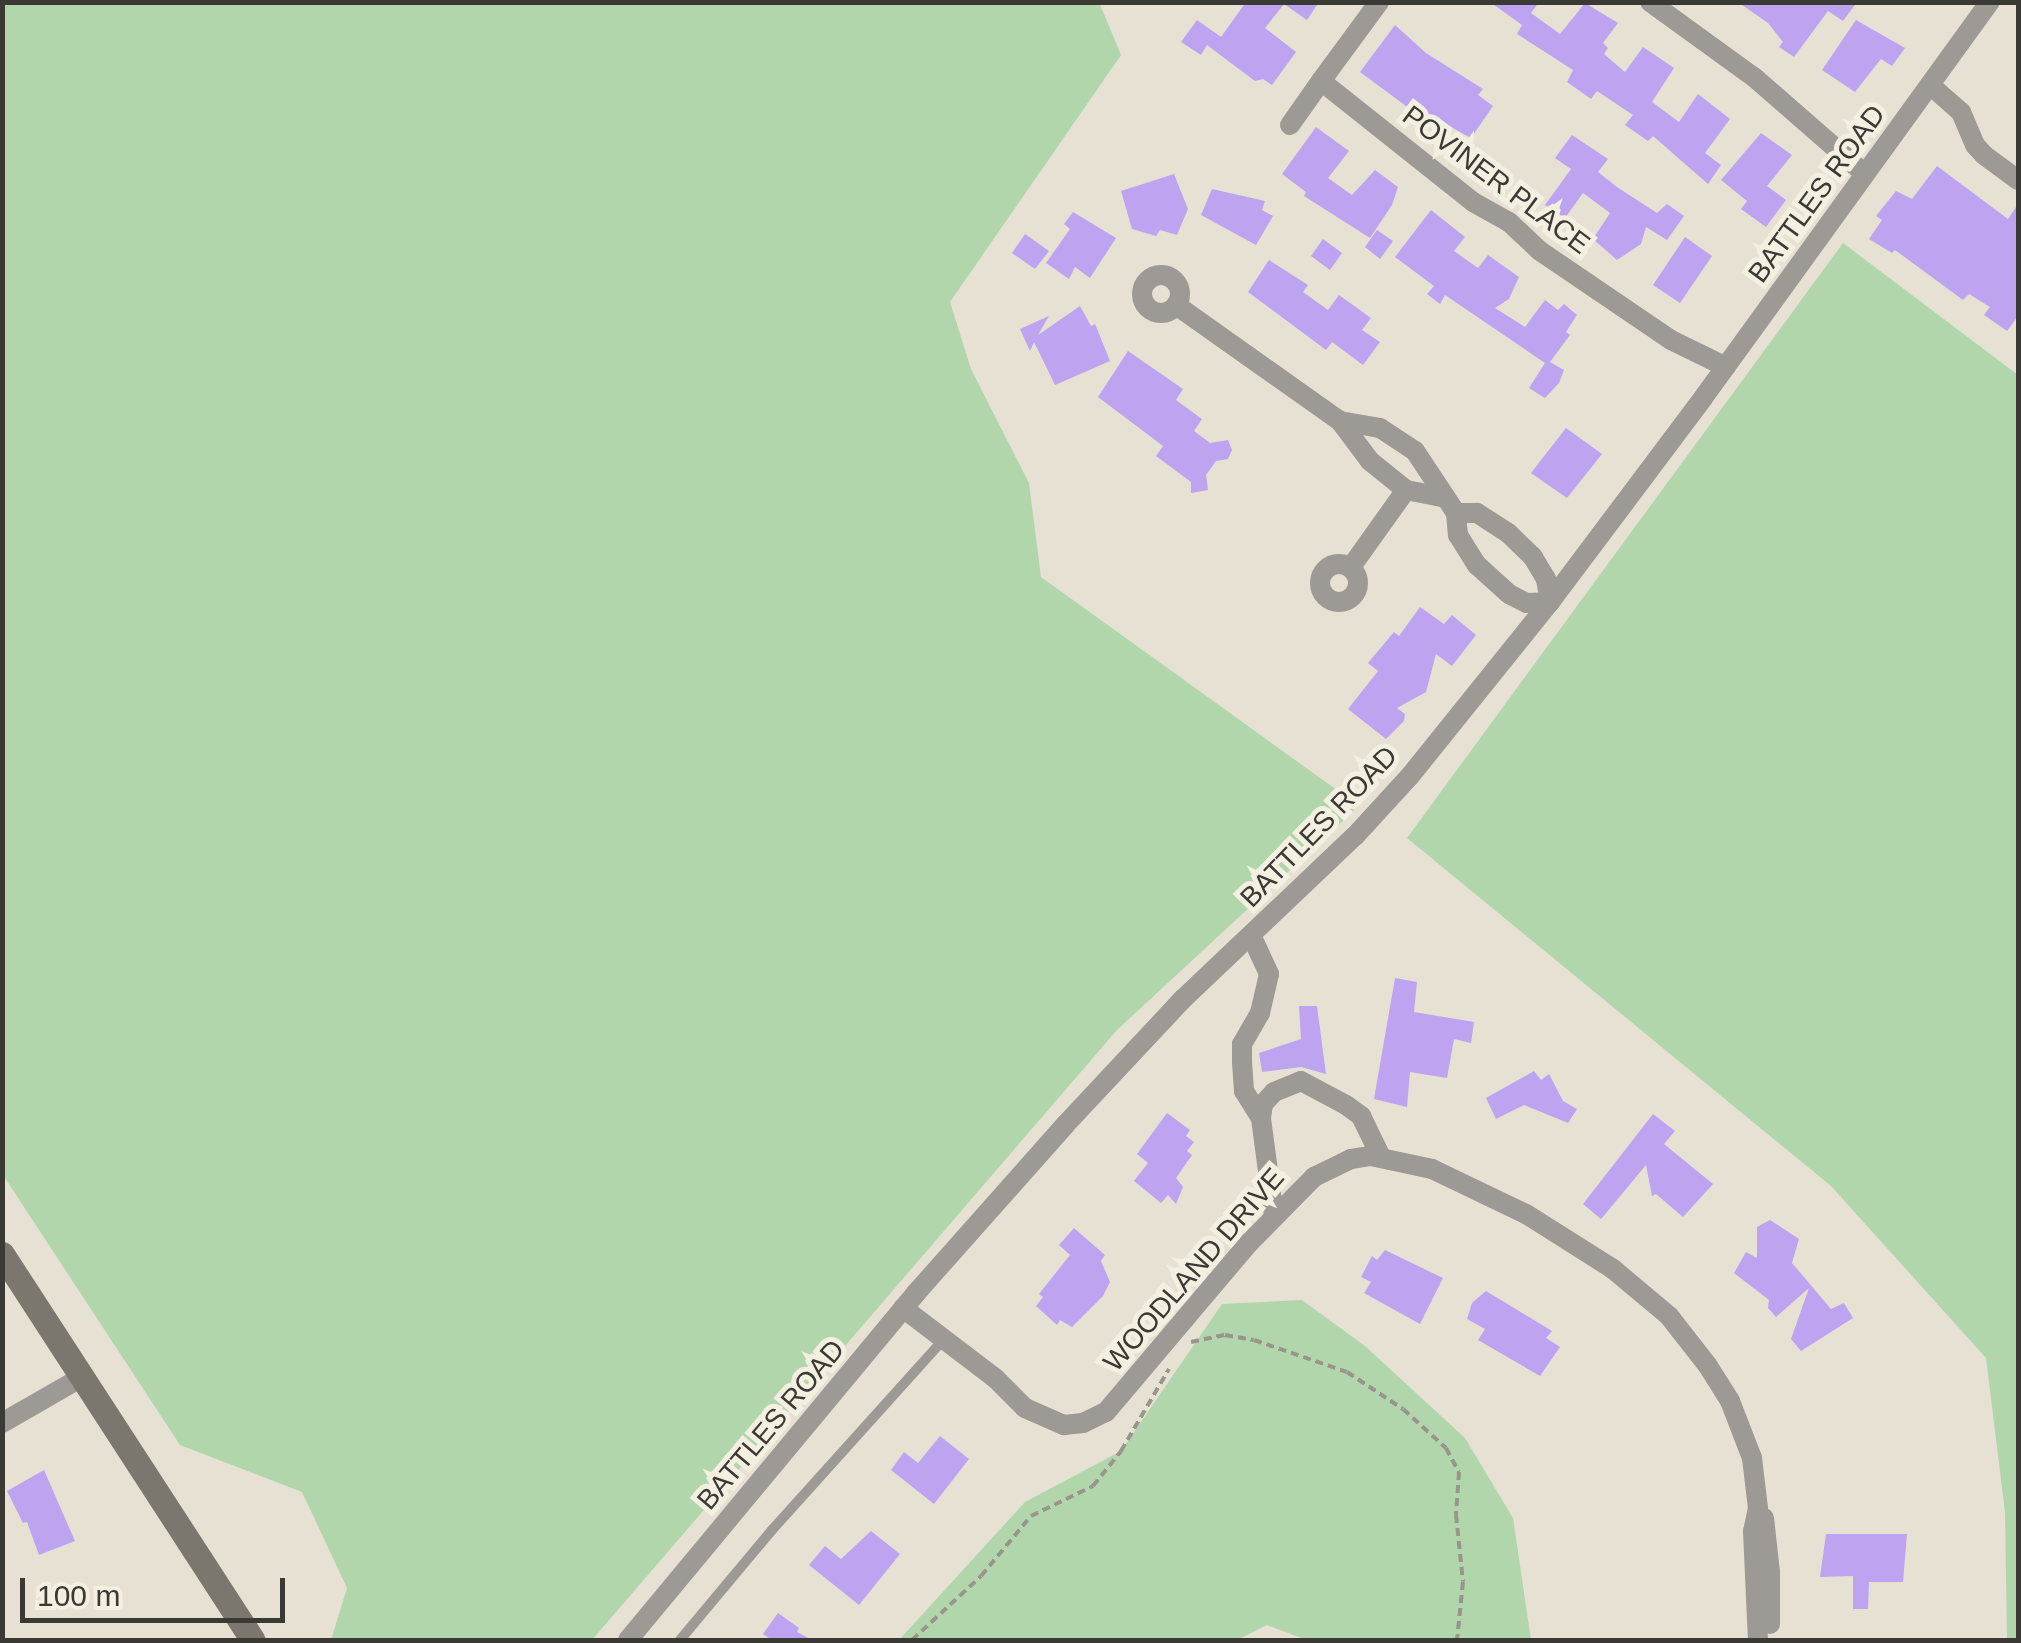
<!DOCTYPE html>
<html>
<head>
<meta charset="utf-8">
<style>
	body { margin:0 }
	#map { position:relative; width:2021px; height:1643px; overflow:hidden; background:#e6e1d3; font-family:Arial,sans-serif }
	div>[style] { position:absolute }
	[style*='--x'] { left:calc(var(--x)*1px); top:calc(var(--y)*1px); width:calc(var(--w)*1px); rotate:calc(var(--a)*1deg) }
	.green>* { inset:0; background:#b2d6ac }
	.building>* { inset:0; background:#bea3f1 }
	.path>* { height:4px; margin-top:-2px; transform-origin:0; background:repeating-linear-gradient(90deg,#99958b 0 8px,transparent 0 13px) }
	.lane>* { height:10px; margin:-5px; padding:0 5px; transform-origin:5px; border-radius:5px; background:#9d9994 }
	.street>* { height:20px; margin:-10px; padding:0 10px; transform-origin:10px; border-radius:10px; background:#9d9994 }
	.street>.ring { margin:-10px; padding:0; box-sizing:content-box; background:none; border:20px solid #9d9994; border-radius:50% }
	.secondary>* { height:25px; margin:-12.5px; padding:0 12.5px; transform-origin:12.5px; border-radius:12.5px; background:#7b766e }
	span { translate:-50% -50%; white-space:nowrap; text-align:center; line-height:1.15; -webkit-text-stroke:10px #f3efe1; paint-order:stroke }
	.street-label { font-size:28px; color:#3b3933 }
	.frame { position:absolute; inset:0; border:5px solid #3b3933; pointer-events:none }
	.scale { position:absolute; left:20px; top:1578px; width:265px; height:45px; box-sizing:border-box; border:5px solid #3b3933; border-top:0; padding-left:12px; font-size:30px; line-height:35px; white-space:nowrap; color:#3b3933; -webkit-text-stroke:8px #f3efe1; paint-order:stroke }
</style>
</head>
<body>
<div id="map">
	<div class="green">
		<div style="clip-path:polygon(1099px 2px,1121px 55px,950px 302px,971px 369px,1029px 483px,1041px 577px,1359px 806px,1117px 1030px,592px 1640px,331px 1640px,347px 1588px,302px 1492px,180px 1445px,3px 1175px,3px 3px)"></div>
		<div style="clip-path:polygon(1843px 243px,2018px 375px,2018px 1640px,2007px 1640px,2005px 1512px,1986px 1358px,1831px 1186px,1407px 838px)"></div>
		<div style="clip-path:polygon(1302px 1300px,1365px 1346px,1465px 1438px,1513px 1518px,1531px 1640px,1307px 1640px,1267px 1625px,1237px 1640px,899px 1640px,1025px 1502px,1121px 1451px,1222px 1304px)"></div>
	</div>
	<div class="building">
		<div style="clip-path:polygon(1246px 2px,1319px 2px,1307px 20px,1284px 4px,1265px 28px,1296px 52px,1272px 85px,1263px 79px,1255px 81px,1207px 45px,1201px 55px,1181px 42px,1197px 20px,1221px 37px)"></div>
		<div style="clip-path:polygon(1490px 2px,1539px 2px,1531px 13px,1560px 34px,1585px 3px,1618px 23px,1603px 43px,1608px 48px,1604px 54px,1625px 72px,1643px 47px,1674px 68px,1652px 102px,1679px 122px,1698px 94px,1730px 119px,1705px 153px,1721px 165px,1708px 184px,1653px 136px,1648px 141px,1625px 125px,1633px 115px,1597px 91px,1591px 99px,1567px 82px,1573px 70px,1517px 34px,1522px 25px)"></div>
		<div style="clip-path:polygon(1738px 2px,1857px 2px,1843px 21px,1828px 11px,1794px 57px,1779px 47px,1783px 42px,1768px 23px)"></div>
		<div style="clip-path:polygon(1856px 20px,1905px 48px,1892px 66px,1881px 59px,1855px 92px,1822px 70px)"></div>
		<div style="clip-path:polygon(1395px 25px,1426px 53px,1483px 89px,1478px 95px,1493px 106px,1471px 138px,1449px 126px,1445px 132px,1429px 123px,1360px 72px)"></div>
		<div style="clip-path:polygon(1316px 127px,1349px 151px,1328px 178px,1352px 195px,1375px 170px,1398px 187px,1392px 205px,1370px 238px,1304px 196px,1306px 192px,1282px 174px)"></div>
		<div style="clip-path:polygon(1761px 133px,1792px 155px,1767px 186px,1786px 200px,1766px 227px,1741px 209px,1747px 201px,1721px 180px)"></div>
		<div style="clip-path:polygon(1572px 135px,1608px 159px,1598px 172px,1617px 187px,1657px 213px,1667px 204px,1684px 216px,1667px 240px,1646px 227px,1641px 244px,1617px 260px,1593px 239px,1610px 213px,1583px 193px,1565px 218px,1545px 205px,1571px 169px,1555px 158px)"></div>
		<div style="clip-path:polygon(1937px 166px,2008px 219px,2018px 204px,2018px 316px,2007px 331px,1984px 315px,1990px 307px,1969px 294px,1963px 300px,1895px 250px,1892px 253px,1869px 239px,1882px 220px,1876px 216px,1896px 191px,1912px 199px)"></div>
		<div style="clip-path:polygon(1174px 174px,1188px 209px,1177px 235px,1160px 230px,1156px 236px,1132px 229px,1121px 191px)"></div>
		<div style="clip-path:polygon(1212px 189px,1265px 201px,1262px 210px,1273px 216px,1256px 245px,1201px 215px)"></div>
		<div style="clip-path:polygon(1431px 210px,1465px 237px,1454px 251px,1478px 268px,1488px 255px,1519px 277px,1509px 299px,1495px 308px,1525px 327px,1545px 300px,1558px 310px,1564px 304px,1577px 315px,1566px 332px,1570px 335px,1550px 362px,1564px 370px,1559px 383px,1545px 398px,1529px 388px,1545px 363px,1445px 295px,1440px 304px,1427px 294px,1434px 286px,1395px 257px)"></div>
		<div style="clip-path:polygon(1073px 212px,1116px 238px,1090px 278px,1075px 267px,1069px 279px,1046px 263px,1070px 229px,1064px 224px)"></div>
		<div style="clip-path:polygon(1377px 230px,1393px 241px,1380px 259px,1365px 247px)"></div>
		<div style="clip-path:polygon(1025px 234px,1049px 251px,1035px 269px,1012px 253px)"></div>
		<div style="clip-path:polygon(1685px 237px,1712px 256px,1680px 303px,1653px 285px)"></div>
		<div style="clip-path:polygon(1323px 239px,1342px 253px,1330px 270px,1311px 256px)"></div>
		<div style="clip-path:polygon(1269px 260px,1308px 285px,1303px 292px,1328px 310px,1339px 295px,1371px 318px,1362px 330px,1380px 342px,1363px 365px,1332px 342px,1326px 350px,1248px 292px)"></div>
		<div style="clip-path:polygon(1080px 306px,1091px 326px,1095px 324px,1110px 361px,1055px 385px,1034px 342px,1030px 351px,1020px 329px,1049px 316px,1038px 335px)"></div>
		<div style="clip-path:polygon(1128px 351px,1183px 389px,1176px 400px,1202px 419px,1194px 431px,1210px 443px,1228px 440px,1232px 450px,1228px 459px,1216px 461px,1206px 475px,1208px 490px,1191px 493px,1191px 482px,1156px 456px,1163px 446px,1098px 397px)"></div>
		<div style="clip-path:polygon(1566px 428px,1602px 454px,1567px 498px,1531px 473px)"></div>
		<div style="clip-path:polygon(1420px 607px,1444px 624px,1452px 615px,1476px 635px,1452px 666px,1436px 654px,1426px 692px,1397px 708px,1405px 714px,1404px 721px,1386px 739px,1348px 709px,1378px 671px,1368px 663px,1394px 632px,1399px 636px)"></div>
		<div style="clip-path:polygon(1395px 978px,1417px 982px,1414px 1012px,1474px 1022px,1471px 1043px,1454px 1039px,1447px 1078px,1410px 1072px,1407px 1107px,1374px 1099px)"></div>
		<div style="clip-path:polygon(1299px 1006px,1317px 1006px,1326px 1074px,1301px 1067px,1262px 1072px,1259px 1053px,1301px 1039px)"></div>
		<div style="clip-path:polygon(1534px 1071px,1541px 1080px,1549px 1074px,1563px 1101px,1577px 1109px,1568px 1123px,1524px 1105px,1496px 1119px,1486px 1098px)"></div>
		<div style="clip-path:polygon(1167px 1113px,1190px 1130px,1186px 1136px,1194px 1142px,1187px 1151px,1192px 1155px,1176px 1178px,1183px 1187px,1176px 1204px,1168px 1195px,1161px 1203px,1134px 1181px,1148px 1163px,1137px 1154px)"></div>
		<div style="clip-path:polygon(1653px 1114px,1675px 1131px,1664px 1144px,1713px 1184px,1683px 1217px,1656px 1194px,1652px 1196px,1646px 1165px,1601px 1219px,1583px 1204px)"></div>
		<div style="clip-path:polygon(1770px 1220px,1799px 1239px,1792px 1263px,1831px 1309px,1844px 1303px,1853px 1318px,1801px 1351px,1791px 1339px,1809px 1288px,1776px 1317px,1768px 1308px,1769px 1300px,1734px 1273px,1746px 1252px,1757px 1258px,1757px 1227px)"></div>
		<div style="clip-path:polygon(1074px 1228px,1105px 1255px,1101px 1261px,1110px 1282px,1103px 1296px,1072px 1327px,1060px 1320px,1057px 1325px,1036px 1306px,1043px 1297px,1039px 1294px,1070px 1255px,1059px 1245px)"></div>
		<div style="clip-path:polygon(1385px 1250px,1443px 1278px,1420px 1324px,1364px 1293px,1371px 1282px,1361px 1277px,1372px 1256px,1377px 1260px)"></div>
		<div style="clip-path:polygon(1486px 1291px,1552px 1331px,1546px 1338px,1560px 1347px,1540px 1376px,1478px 1340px,1485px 1329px,1467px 1319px,1472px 1303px)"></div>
		<div style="clip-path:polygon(940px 1436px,969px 1459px,934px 1504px,891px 1470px,904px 1452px,918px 1463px)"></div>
		<div style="clip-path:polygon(44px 1470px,75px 1541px,39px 1555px,27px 1522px,23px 1523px,7px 1491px)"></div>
		<div style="clip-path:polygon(871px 1531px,900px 1554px,859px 1605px,809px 1565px,825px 1546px,841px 1559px)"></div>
		<div style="clip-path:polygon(1826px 1534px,1907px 1534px,1903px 1582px,1869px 1582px,1868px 1609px,1853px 1609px,1853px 1576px,1820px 1577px)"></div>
		<div style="clip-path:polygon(778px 1613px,799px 1628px,797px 1632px,812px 1640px,772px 1640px,763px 1634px)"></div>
	</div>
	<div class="path">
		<div style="--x:1191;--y:1342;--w:35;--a:-12"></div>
		<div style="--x:1225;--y:1335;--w:29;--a:10"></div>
		<div style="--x:1254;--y:1340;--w:98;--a:19"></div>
		<div style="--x:1347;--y:1372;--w:67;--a:33.5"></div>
		<div style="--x:1403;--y:1409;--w:58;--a:42.2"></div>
		<div style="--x:1446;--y:1448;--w:27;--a:62"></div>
		<div style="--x:1459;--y:1472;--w:43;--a:94"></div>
		<div style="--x:1456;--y:1515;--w:67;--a:84"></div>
		<div style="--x:1463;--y:1582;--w:58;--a:95.9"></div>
		<div style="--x:912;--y:1640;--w:94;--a:-42.8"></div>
		<div style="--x:981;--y:1576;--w:78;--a:-50.2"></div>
		<div style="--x:1031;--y:1516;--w:69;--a:-25.8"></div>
		<div style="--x:1093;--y:1486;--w:45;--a:-51.3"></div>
		<div style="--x:1121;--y:1451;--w:95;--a:-59.7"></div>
	</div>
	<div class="lane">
		<div style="--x:680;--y:1640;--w:143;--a:-50.1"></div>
		<div style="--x:772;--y:1530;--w:256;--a:-48"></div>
	</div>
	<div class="street">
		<div style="--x:1379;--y:2;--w:98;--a:126.3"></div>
		<div style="--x:1321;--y:81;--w:194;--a:38.5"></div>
		<div style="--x:1473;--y:202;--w:41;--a:29.1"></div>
		<div style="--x:1509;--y:222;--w:42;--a:43.1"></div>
		<div style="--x:1540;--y:251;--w:158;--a:34.2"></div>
		<div style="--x:1671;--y:340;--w:61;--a:26.1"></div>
		<div style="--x:1650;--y:2;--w:130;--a:35.9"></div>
		<div style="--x:1755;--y:78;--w:146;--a:41.1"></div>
		<div style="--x:1930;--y:85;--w:41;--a:41.1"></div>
		<div style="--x:1961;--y:112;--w:36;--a:67"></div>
		<div style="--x:1975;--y:145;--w:13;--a:48"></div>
		<div style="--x:1984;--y:155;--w:42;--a:36.3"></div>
		<div style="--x:1290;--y:125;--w:54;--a:-54.8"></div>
		<div class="ring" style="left:1142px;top:275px;width:18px;height:18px"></div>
		<div style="--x:1176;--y:305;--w:201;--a:35.3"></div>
		<div style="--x:1340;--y:421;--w:50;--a:53.1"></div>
		<div style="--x:1370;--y:461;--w:46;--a:38.9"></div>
		<div style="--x:1406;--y:490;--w:36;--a:11"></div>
		<div style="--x:1340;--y:421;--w:41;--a:9.9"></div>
		<div style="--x:1380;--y:428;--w:42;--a:33.3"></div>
		<div style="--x:1415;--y:451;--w:74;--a:56.5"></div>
		<div style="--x:1456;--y:513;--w:22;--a:85"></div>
		<div style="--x:1458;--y:535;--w:36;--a:58"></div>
		<div style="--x:1477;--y:565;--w:43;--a:42.2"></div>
		<div style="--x:1509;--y:594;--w:20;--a:27"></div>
		<div style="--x:1527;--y:603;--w:23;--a:-2"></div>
		<div style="--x:1550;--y:602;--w:23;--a:-100"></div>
		<div style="--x:1546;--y:579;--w:26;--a:-121"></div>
		<div style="--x:1533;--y:557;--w:35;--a:-136"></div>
		<div style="--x:1508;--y:533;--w:37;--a:-147"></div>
		<div style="--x:1477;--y:513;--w:21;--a:180"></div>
		<div class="ring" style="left:1320px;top:564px;width:18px;height:18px"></div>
		<div style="--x:1351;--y:567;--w:95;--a:-54.5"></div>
		<div style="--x:1251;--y:935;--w:43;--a:65.2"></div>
		<div style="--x:1269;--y:974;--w:40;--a:103"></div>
		<div style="--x:1260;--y:1013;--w:36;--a:120"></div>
		<div style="--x:1242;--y:1044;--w:18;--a:90"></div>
		<div style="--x:1242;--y:1062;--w:29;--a:86"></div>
		<div style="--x:1244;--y:1091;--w:32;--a:58"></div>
		<div style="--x:1274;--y:1216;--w:99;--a:-97.6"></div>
		<div style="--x:1261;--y:1118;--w:14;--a:-82"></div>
		<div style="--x:1263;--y:1104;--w:16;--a:-47"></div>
		<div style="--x:1274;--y:1092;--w:29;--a:-22"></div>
		<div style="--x:1301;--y:1081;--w:51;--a:28.1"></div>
		<div style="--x:1346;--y:1105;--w:19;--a:36"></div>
		<div style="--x:1361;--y:1116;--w:46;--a:64"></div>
		<div style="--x:903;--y:1308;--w:116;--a:37.3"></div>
		<div style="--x:995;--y:1378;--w:42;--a:45"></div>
		<div style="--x:1025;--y:1408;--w:43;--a:23.6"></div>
		<div style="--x:1064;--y:1425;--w:19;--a:-6"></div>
		<div style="--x:1083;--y:1423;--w:25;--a:-26"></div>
		<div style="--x:1106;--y:1412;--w:221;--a:-49.8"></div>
		<div style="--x:1249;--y:1243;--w:93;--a:-45.4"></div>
		<div style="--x:1314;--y:1177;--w:41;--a:-25.9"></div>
		<div style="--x:1351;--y:1159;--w:20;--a:-9"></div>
		<div style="--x:1371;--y:1156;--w:62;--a:12"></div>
		<div style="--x:1432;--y:1169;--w:104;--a:25.6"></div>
		<div style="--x:1526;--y:1214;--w:103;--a:32.3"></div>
		<div style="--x:1613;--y:1269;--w:73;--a:40"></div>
		<div style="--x:1669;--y:1316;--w:63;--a:52"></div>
		<div style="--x:1708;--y:1366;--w:41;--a:57.8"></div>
		<div style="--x:1730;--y:1401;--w:61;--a:68.9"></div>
		<div style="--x:1752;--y:1458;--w:50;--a:83.2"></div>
		<div style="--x:1758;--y:1508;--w:24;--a:102"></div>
		<div style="--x:1753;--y:1531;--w:109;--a:87.4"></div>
		<div style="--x:2;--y:1423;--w:92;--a:-29.9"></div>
		<div style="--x:1764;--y:1518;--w:54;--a:83.7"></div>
		<div style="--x:1770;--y:1572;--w:52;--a:90"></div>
		<div style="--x:628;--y:1640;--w:451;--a:-50.3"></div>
		<div style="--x:916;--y:1293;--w:225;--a:-48.4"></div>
		<div style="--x:1065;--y:1125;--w:173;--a:-46.9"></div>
		<div style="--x:1183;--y:999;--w:237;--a:-43.5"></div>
		<div style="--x:1355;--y:836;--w:81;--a:-47.5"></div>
		<div style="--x:1410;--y:776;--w:223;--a:-51.2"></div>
		<div style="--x:1550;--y:602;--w:255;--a:-53.1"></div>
		<div style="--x:1703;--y:398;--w:489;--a:-54.1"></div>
	</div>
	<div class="secondary">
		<div style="--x:2;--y:1254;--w:460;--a:57"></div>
	</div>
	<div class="street-label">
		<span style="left:1496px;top:180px;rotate:37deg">POVINER PLACE</span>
		<span style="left:1817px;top:194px;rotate:-54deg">BATTLES ROAD</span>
		<span style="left:1319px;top:827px;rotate:-46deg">BATTLES ROAD</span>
		<span style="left:1194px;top:1270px;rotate:-49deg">WOODLAND DRIVE</span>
		<span style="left:771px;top:1425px;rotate:-50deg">BATTLES ROAD</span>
	</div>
	<div class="frame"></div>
	<div class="scale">100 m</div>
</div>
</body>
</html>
